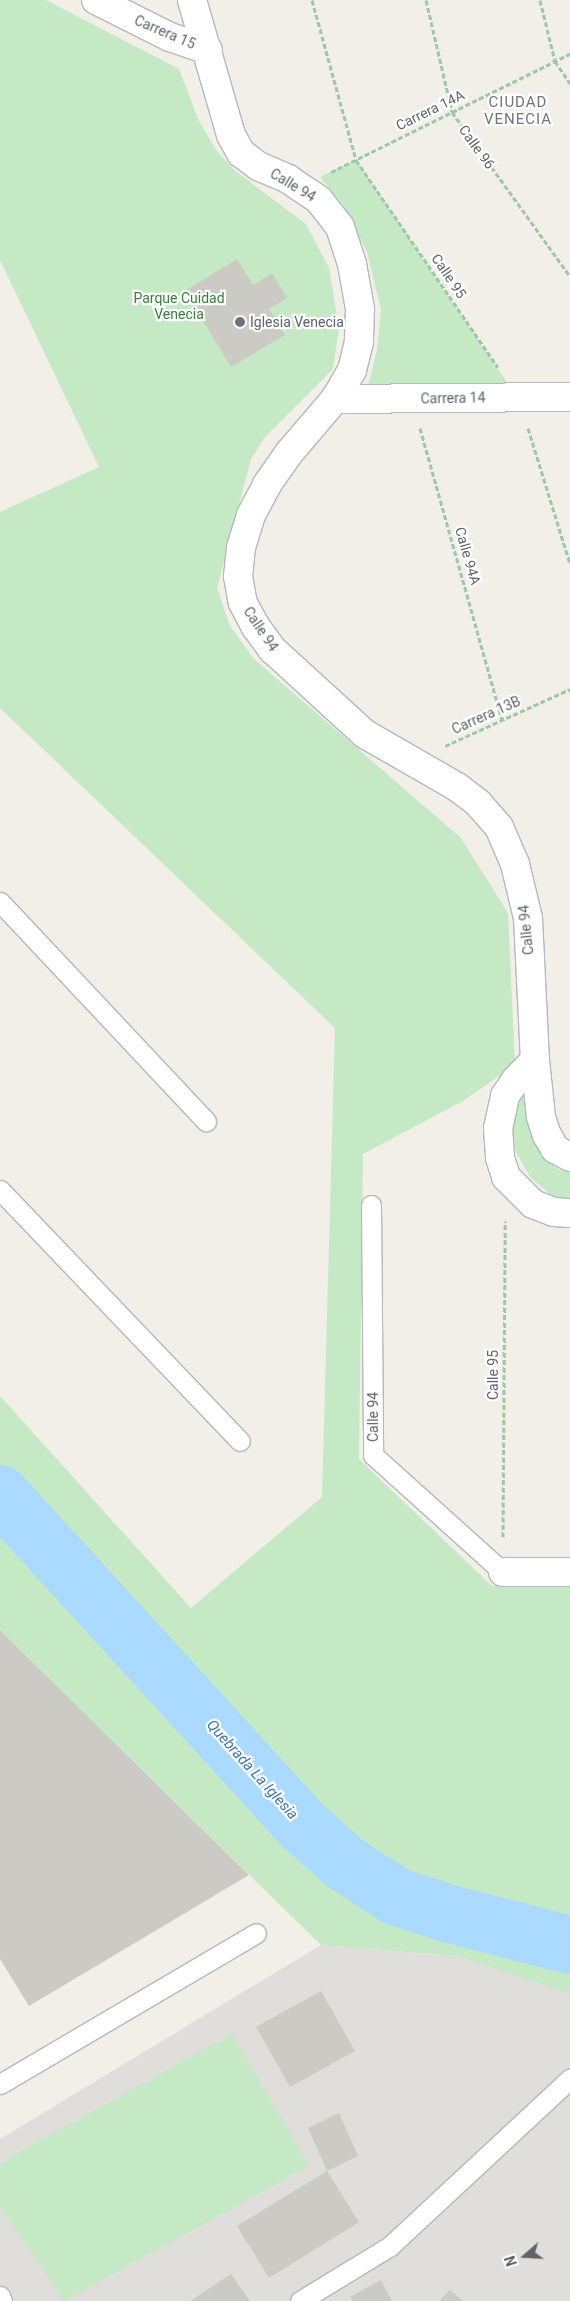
<!DOCTYPE html>
<html>
<head>
<meta charset="utf-8">
<style>
	body { margin:0 }
	#map { position:relative; width:570px; height:2301px; overflow:hidden; background:#f1efe8; font-family:Roboto,sans-serif }
	div>[style] { position:absolute }
	[style*='--x'] { left:calc(var(--x)*1px); top:calc(var(--y)*1px); width:calc(var(--w)*1px); rotate:calc(var(--a)*1deg) }
	.industrial>* { inset:0; background:#e0deda }
	.green>* { inset:0; background:#c5e8c5 }
	.river>* { height:58px; margin:-29px; padding:0 29px; transform-origin:29px; border-radius:29px; background:#aadaff }
	.building>* { inset:0; background:#cccac5 }
	.path>* { height:3px; margin-top:-1.5px; transform-origin:0; background:repeating-linear-gradient(90deg,#9cc7a9 0 5px,transparent 0 7.5px) }
	.roads { filter:drop-shadow(1px 0 #b5b8bc) drop-shadow(-1px 0 #b5b8bc) drop-shadow(0 1px #b5b8bc) drop-shadow(0 -1px #b5b8bc) }
	.lane>* { height:19px; margin:-9.5px; padding:0 9.5px; transform-origin:9.5px; border-radius:9.5px; background:#fff }
	.street>* { height:28px; margin:-14px; padding:0 14px; transform-origin:14px; border-radius:14px; background:#fff }
	.dots>* { width:14px; height:14px; translate:-50% -50%; box-sizing:border-box; border:2px solid #fff; border-radius:50% }
	span { translate:-50% -50%; white-space:nowrap; text-align:center; line-height:1.15; -webkit-text-stroke:4.5px #fff; paint-order:stroke }
	.street-label { font-size:14px; color:#5f6368 }
	.park-label { font-size:14px; color:#348238 }
	.worship-label { font-size:14px; color:#5b616d }
	.left { translate:0 -50%; text-align:left }
	.neighbourhood-label { font-size:15px; color:#70757a; letter-spacing:1px }
	.water-label { font-size:15px; color:#4174aa; font-style:italic }
	.north { position:absolute; left:500px; top:2231px; width:50px; height:50px; -webkit-text-stroke:4px #fff; paint-order:stroke; rotate:251deg; font-size:14px; font-weight:700; line-height:20px; text-align:center; color:#5f6368 }
	.north::after { content:''; display:block; margin:auto; width:18px; height:22px; background:#5f6368; clip-path:polygon(50% 0,100% 100%,50% 72%,0 100%) }
</style>
</head>
<body>
<div id="map">
	<div class="industrial">
		<div style="clip-path:polygon(321px 1945px,457px 1956px,570px 1994px,570px 2301px,0 2301px,0 2139px)"></div>
	</div>
	<div class="green">
		<div style="clip-path:polygon(0 0,46px 0,179px 69px,198px 119px,216px 150px,234px 170px,306px 224px,329px 268px,339px 328px,333px 369px,265px 437px,251px 459px,217px 588px,230px 626px,254px 659px,461px 838px,508px 913px,515px 1065px,463px 1101px,363px 1154px,359px 1459px,492px 1586px,570px 1585px,570px 1994px,457px 1956px,321px 1945px,0 1630px,0 1396px,191px 1608px,322px 1497px,335px 1028px,0 708px,0 512px,99px 467px,0 260px)"></div>
		<div style="clip-path:polygon(356px 160px,508px 384px,368px 386px,377px 350px,381px 310px,367px 252px,344px 206px,320px 177px)"></div>
		<div style="clip-path:polygon(521px 1086px,530px 1124px,541px 1157px,559px 1170px,570px 1172px,570px 1199px,551px 1195px,530px 1177px,516px 1152px,511px 1119px)"></div>
		<div style="clip-path:polygon(232px 2034px,309px 2166px,64px 2301px,0 2206px,0 2163px)"></div>
	</div>
	<div class="river">
		<div style="--x:0;--y:1494;--w:447;--a:47.6"></div>
		<div style="--x:301;--y:1824;--w:60;--a:41.6"></div>
		<div style="--x:346;--y:1864;--w:61;--a:32.9"></div>
		<div style="--x:397;--y:1897;--w:56;--a:17.8"></div>
		<div style="--x:450;--y:1914;--w:124;--a:14.5"></div>
	</div>
	<div class="building">
		<div style="clip-path:polygon(237px 259px,253px 285px,272px 273px,287px 298px,269px 309px,285px 335px,231px 367px,185px 291px)"></div>
		<div style="clip-path:polygon(0 1630px,249px 1875px,29px 2006px,0 1959px)"></div>
		<div style="clip-path:polygon(321px 1991px,355px 2051px,290px 2087px,256px 2027px)"></div>
		<div style="clip-path:polygon(339px 2113px,358px 2156px,327px 2171px,359px 2222px,269px 2278px,237px 2226px,327px 2171px,308px 2128px)"></div>
		<div style="clip-path:polygon(231px 2274px,250px 2301px,190px 2301px)"></div>
		<div style="clip-path:polygon(381px 2280px,392px 2301px,353px 2301px,350px 2297px)"></div>
		<div style="clip-path:polygon(450px 2290px,463px 2301px,439px 2301px)"></div>
	</div>
	<div class="path">
		<div style="--x:312;--y:0;--w:166;--a:74.6"></div>
		<div style="--x:356;--y:160;--w:251;--a:55.6"></div>
		<div style="--x:426;--y:0;--w:115;--a:76.9"></div>
		<div style="--x:452;--y:112;--w:202;--a:54.3"></div>
		<div style="--x:540;--y:0;--w:63;--a:76.2"></div>
		<div style="--x:555;--y:61;--w:27;--a:56"></div>
		<div style="--x:331;--y:172;--w:267;--a:-26.3"></div>
		<div style="--x:420;--y:428;--w:303;--a:74.3"></div>
		<div style="--x:528;--y:428;--w:142;--a:72.8"></div>
		<div style="--x:445;--y:746;--w:137;--a:-24.5"></div>
		<div style="--x:503;--y:1537;--w:316;--a:-89.6"></div>
	</div>
	<div class="roads">
		<div class="lane">
			<div style="--x:0;--y:902;--w:301;--a:46.8"></div>
			<div style="--x:0;--y:1190;--w:347;--a:46.3"></div>
			<div style="--x:371;--y:1205;--w:250;--a:89.5"></div>
			<div style="--x:373;--y:1455;--w:175;--a:42"></div>
			<div style="--x:0;--y:2084;--w:297;--a:-30.5"></div>
			<div style="--x:0;--y:2296;--w:5;--a:68"></div>
			<div style="--x:300;--y:2301;--w:105;--a:-31.4"></div>
			<div style="--x:390;--y:2246;--w:246;--a:-42.9"></div>
		</div>
		<div class="street">
			<div style="--x:96;--y:0;--w:83;--a:26.6"></div>
			<div style="--x:170;--y:37;--w:40;--a:18.9"></div>
			<div style="--x:192;--y:0;--w:141;--a:73.9"></div>
			<div style="--x:231;--y:135;--w:21;--a:61"></div>
			<div style="--x:241;--y:153;--w:21;--a:37"></div>
			<div style="--x:258;--y:166;--w:33;--a:23"></div>
			<div style="--x:288;--y:179;--w:37;--a:34"></div>
			<div style="--x:319;--y:200;--w:34;--a:52"></div>
			<div style="--x:340;--y:227;--w:39;--a:72"></div>
			<div style="--x:352;--y:264;--w:46;--a:79.9"></div>
			<div style="--x:360;--y:309;--w:33;--a:92"></div>
			<div style="--x:359;--y:342;--w:29;--a:104"></div>
			<div style="--x:352;--y:370;--w:34;--a:120"></div>
			<div style="--x:335;--y:399;--w:71;--a:130.4"></div>
			<div style="--x:289;--y:453;--w:39;--a:125"></div>
			<div style="--x:267;--y:485;--w:34;--a:118"></div>
			<div style="--x:251;--y:515;--w:34;--a:107"></div>
			<div style="--x:241;--y:548;--w:28;--a:96"></div>
			<div style="--x:238;--y:576;--w:27;--a:80"></div>
			<div style="--x:243;--y:603;--w:27;--a:62"></div>
			<div style="--x:256;--y:627;--w:29;--a:54"></div>
			<div style="--x:273;--y:650;--w:125;--a:42.4"></div>
			<div style="--x:365;--y:734;--w:106;--a:29.9"></div>
			<div style="--x:457;--y:787;--w:26;--a:37"></div>
			<div style="--x:478;--y:803;--w:32;--a:49"></div>
			<div style="--x:499;--y:827;--w:40;--a:66.6"></div>
			<div style="--x:515;--y:864;--w:56;--a:76.5"></div>
			<div style="--x:528;--y:918;--w:142;--a:87.2"></div>
			<div style="--x:535;--y:1060;--w:57;--a:84"></div>
			<div style="--x:541;--y:1117;--w:19;--a:72"></div>
			<div style="--x:547;--y:1135;--w:16;--a:60"></div>
			<div style="--x:555;--y:1149;--w:17;--a:28"></div>
			<div style="--x:335;--y:399;--w:235;--a:-0.5"></div>
			<div style="--x:535;--y:1060;--w:28;--a:134"></div>
			<div style="--x:516;--y:1080;--w:19;--a:125"></div>
			<div style="--x:505;--y:1096;--w:33;--a:102"></div>
			<div style="--x:498;--y:1128;--w:30;--a:86"></div>
			<div style="--x:500;--y:1158;--w:20;--a:72"></div>
			<div style="--x:506;--y:1177;--w:38;--a:45"></div>
			<div style="--x:533;--y:1204;--w:22;--a:21"></div>
			<div style="--x:554;--y:1212;--w:16;--a:4"></div>
			<div style="--x:503;--y:1572;--w:67;--a:0"></div>
		</div>
	</div>
	<div class="dots">
		<div style="left:240px;top:322px;background:#6b7280"></div>
	</div>
	<div class="street-label">
		<span style="left:165px;top:32px;rotate:23deg">Carrera 15</span>
		<span style="left:430px;top:110px;rotate:-26deg">Carrera 14A</span>
		<span style="left:477px;top:147px;rotate:54deg">Calle 96</span>
		<span style="left:293px;top:185px;rotate:31deg">Calle 94</span>
		<span style="left:449px;top:276px;rotate:56deg">Calle 95</span>
		<span style="left:453px;top:398px;rotate:-1deg">Carrera 14</span>
		<span style="left:468px;top:556px;rotate:74deg">Calle 94A</span>
		<span style="left:261px;top:629px;rotate:56deg">Calle 94</span>
		<span style="left:486px;top:715px;rotate:-24deg">Carrera 13B</span>
		<span style="left:526px;top:930px;rotate:-96deg">Calle 94</span>
		<span style="left:493px;top:1375px;rotate:-90deg">Calle 95</span>
		<span style="left:373px;top:1417px;rotate:-90deg">Calle 94</span>
	</div>
	<div class="park-label">
		<span style="left:179px;top:306px">Parque Cuidad<br>Venecia</span>
	</div>
	<div class="worship-label">
		<span class="left" style="left:250px;top:322px">Iglesia Venecia</span>
	</div>
	<div class="neighbourhood-label">
		<span style="left:518px;top:111px">CIUDAD<br>VENECIA</span>
	</div>
	<div class="water-label">
		<span style="left:252px;top:1770px;rotate:48deg">Quebrada La Iglesia</span>
	</div>
	<div class="north">N</div>
</div>
</body>
</html>
